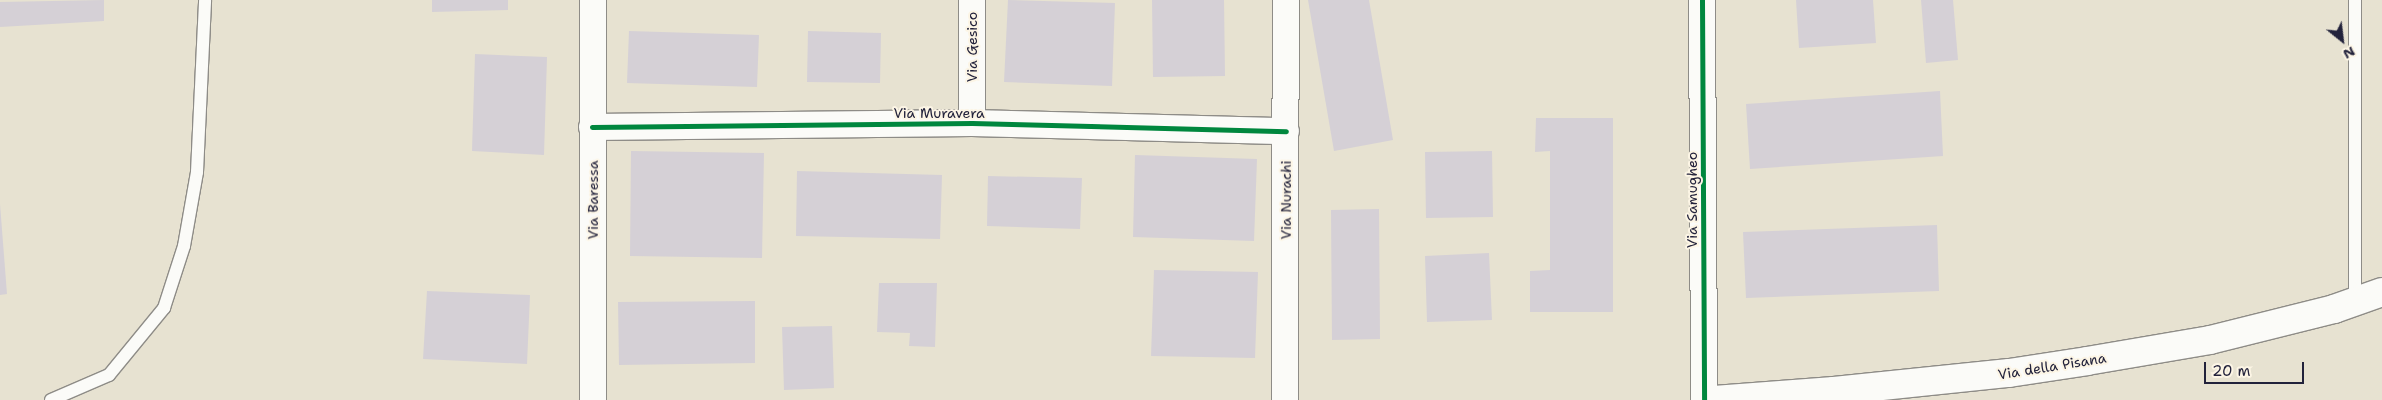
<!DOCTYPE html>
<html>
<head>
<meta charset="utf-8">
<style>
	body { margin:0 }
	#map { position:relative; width:2382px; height:400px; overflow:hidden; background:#e7e2d1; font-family:"Shantell Sans",sans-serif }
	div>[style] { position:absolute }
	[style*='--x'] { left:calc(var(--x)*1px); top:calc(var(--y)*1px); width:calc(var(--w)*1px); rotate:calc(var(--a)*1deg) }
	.building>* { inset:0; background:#d5d0d6 }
	.roads { filter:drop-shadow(1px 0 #8e8c87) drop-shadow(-1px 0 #8e8c87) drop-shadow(0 1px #8e8c87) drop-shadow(0 -1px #8e8c87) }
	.service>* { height:12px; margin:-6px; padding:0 6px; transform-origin:6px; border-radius:6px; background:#fbfbf8 }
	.minor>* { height:26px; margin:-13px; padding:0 13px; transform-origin:13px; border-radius:13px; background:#fbfbf8 }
	.secondary>* { height:28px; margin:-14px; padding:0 14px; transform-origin:14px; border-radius:14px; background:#fbfbf8 }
	.cycleway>* { height:5px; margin:-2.5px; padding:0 2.5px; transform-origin:2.5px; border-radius:2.5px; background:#00873e }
	span { translate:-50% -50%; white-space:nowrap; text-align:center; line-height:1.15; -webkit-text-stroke:4px #fcf5e5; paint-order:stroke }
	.street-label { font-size:14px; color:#22223b }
	.north { position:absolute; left:2317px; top:15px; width:50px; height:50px; -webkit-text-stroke:4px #fcf5e5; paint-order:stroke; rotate:151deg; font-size:14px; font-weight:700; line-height:20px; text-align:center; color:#22223b }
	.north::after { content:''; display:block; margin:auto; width:18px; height:22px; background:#22223b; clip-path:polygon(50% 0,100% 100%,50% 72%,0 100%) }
	.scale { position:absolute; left:2204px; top:362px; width:100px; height:22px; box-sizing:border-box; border:2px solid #22223b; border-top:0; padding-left:6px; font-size:15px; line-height:18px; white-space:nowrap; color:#22223b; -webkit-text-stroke:4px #fcf5e5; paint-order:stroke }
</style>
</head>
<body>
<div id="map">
	<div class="building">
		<div style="clip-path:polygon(104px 0,104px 21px,0 27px,0 2px)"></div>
		<div style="clip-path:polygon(432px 0,508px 0,508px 10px,432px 12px)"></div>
		<div style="clip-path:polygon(1008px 0,1115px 3px,1112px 86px,1004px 82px)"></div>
		<div style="clip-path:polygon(1152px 0,1224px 0,1225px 76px,1153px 77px)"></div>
		<div style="clip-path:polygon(1308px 0,1369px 0,1393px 140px,1334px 151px)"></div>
		<div style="clip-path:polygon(1796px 0,1873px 0,1876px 43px,1799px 48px)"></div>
		<div style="clip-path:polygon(1921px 0,1953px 0,1958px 60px,1926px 63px)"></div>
		<div style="clip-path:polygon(629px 31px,759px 35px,757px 87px,627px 83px)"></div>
		<div style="clip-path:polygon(808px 31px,881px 33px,880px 83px,807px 82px)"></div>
		<div style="clip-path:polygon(475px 54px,547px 57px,544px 155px,472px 151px)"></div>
		<div style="clip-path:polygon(1940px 91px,1943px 156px,1750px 169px,1746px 104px)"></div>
		<div style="clip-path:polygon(1536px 118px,1613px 118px,1613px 312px,1530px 312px,1530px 271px,1550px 270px,1550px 151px,1535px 152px)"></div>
		<div style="clip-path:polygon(631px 151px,764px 153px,762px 258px,630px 256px)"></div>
		<div style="clip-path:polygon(1492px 151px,1493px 217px,1426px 218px,1425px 152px)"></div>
		<div style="clip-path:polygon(1135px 155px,1257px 159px,1254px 241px,1133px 237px)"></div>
		<div style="clip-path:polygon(797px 171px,942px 175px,940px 239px,796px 236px)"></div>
		<div style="clip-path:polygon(988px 176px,1082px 178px,1080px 229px,987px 226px)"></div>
		<div style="clip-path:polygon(0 204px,7px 294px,0 295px)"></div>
		<div style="clip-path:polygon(1379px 209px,1380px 339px,1332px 340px,1331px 210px)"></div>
		<div style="clip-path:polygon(1937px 225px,1939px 291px,1746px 298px,1743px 232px)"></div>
		<div style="clip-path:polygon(1489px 253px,1492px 320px,1427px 322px,1425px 256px)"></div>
		<div style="clip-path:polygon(1154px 270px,1258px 272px,1255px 358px,1151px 356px)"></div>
		<div style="clip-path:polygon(879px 283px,937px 283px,935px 347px,909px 346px,910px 333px,877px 332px)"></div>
		<div style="clip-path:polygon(427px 291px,530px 295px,527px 364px,423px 359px)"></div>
		<div style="clip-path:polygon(755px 301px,755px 363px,619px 365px,618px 302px)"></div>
		<div style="clip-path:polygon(832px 326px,834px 388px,784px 390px,782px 327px)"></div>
	</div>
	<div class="roads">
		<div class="service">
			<div style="--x:2355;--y:0;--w:301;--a:90"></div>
			<div style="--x:51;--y:400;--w:63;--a:-23.3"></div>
			<div style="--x:109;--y:375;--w:87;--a:-50.6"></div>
			<div style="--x:164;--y:308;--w:65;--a:-72.1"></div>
			<div style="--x:184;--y:246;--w:75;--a:-80"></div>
			<div style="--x:197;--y:172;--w:172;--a:-87.3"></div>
		</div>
		<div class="minor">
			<div style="--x:593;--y:0;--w:400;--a:90"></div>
			<div style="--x:972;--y:0;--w:123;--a:90"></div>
			<div style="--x:1702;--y:0;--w:400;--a:89.7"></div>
			<div style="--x:592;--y:127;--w:380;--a:-0.6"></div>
			<div style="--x:972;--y:123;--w:314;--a:1.5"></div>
			<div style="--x:1285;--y:400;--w:400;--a:-89.9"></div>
		</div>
		<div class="secondary">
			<div style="--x:1714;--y:400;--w:120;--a:-4.3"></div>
			<div style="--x:1834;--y:391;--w:176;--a:-5.9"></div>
			<div style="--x:2009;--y:373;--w:79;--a:-8.7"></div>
			<div style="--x:2087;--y:361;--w:125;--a:-9.7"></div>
			<div style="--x:2210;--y:340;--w:128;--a:-14"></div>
			<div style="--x:2334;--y:309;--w:51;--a:-19.5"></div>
		</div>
	</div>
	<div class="cycleway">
		<div style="--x:1702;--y:0;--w:400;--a:89.7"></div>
		<div style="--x:592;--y:127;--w:380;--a:-0.6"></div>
		<div style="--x:972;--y:123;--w:314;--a:1.5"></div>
	</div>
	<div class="street-label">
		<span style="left:972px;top:47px;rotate:-90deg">Via Gesico</span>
		<span style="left:939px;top:113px">Via Muravera</span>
		<span style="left:593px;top:200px;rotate:-90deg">Via Baressa</span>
		<span style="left:1286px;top:200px;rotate:-90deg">Via Nurachi</span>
		<span style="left:1692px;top:200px;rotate:-90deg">Via Samugheo</span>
		<span style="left:2052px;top:366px;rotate:-9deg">Via della Pisana</span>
	</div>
	<div class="north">N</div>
	<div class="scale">20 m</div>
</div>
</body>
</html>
